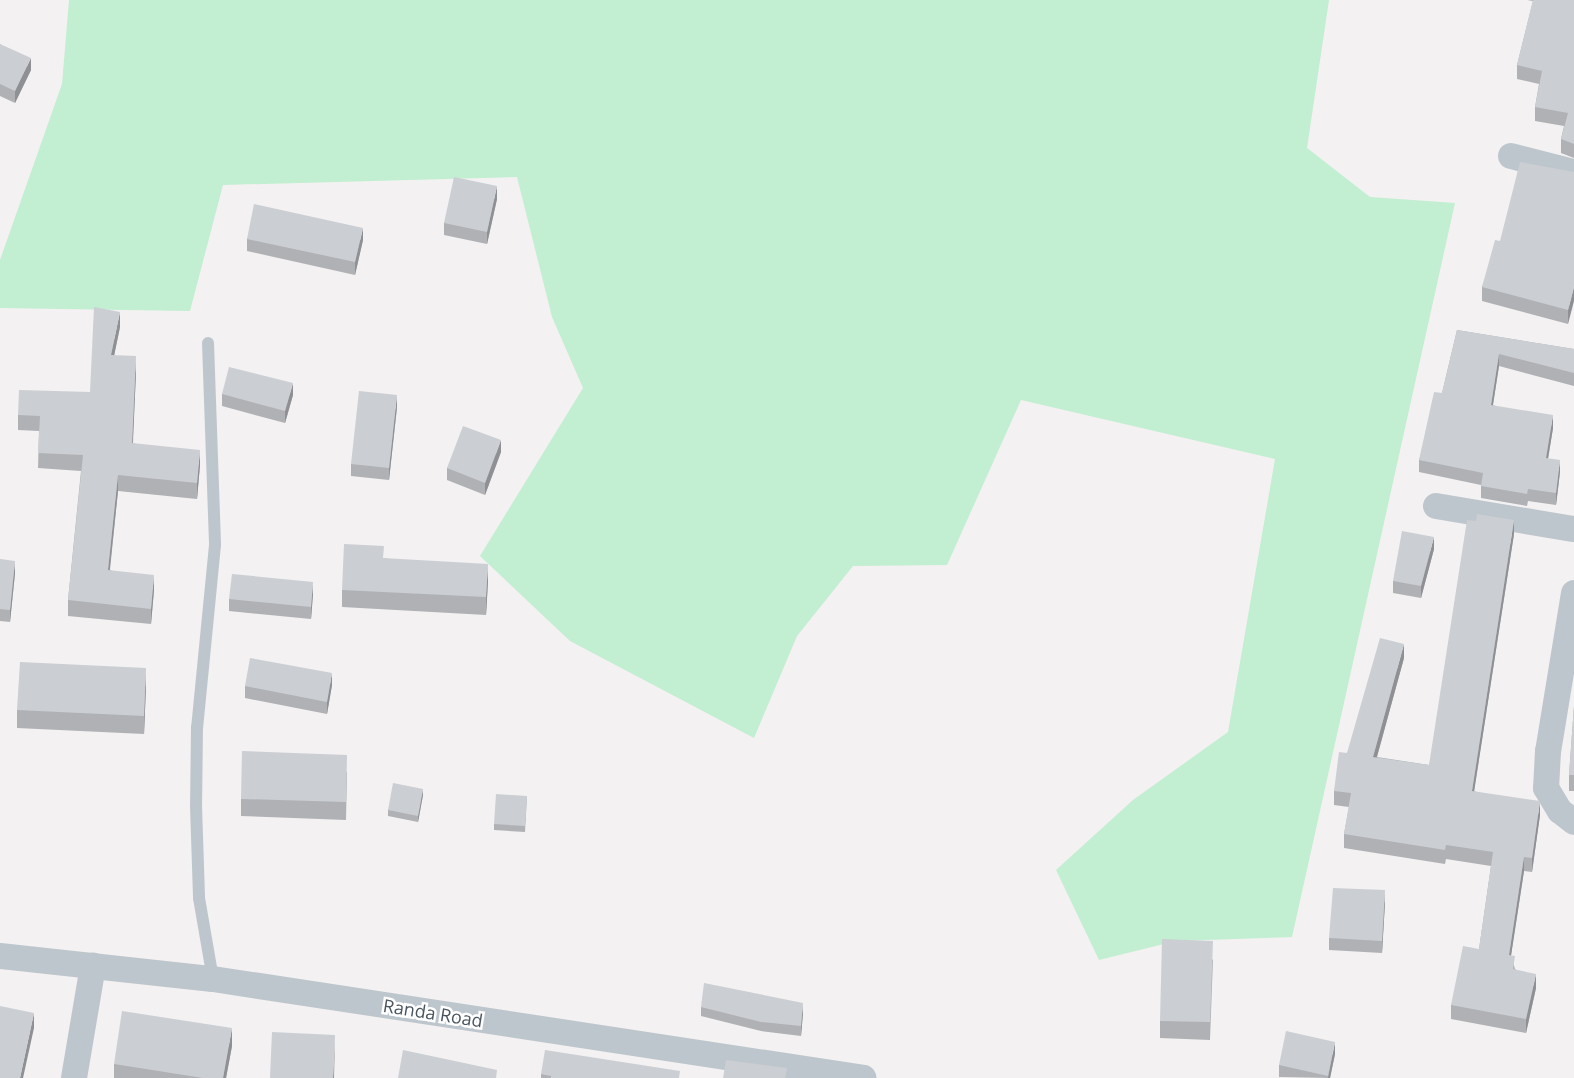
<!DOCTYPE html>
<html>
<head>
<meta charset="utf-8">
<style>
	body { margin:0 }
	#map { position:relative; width:1574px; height:1078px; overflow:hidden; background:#f3f1f1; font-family:"Open Sans",sans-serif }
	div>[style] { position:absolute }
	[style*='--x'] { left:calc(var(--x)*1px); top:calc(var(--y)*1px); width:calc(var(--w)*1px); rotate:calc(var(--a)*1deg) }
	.green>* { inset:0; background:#c2eed1 }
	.lane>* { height:12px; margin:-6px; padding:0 6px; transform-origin:6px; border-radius:6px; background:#bec6cd }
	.street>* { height:26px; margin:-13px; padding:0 13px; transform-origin:13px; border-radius:13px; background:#bec6cd }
	.wall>* { inset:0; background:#afb1b5 }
	.shaded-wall>* { inset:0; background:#8e9094 }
	.building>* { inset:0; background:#cbced3 }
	span { translate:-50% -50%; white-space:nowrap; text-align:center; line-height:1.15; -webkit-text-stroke:5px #fff; paint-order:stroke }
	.street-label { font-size:18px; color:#4a555e }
</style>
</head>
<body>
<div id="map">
	<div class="green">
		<div style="clip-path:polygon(69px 0,1329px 0,1307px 148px,1370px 197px,1455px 203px,1292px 937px,1176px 941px,1099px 960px,1056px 870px,1133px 800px,1228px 732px,1275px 459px,1021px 400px,947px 565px,853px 566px,797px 636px,754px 738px,570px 641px,480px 556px,583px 388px,552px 317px,517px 177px,223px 185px,190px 311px,0 308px,0 260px,62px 84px)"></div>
	</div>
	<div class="lane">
		<div style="--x:208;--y:343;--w:202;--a:88"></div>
		<div style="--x:215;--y:545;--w:183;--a:95.6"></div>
		<div style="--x:197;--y:727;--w:79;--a:90.7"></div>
		<div style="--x:196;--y:806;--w:92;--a:88.1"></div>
		<div style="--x:199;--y:898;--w:82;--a:80.2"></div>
	</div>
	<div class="street">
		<div style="--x:1511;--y:156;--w:65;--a:14.3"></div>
		<div style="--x:1436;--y:506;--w:140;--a:9.5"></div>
		<div style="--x:1574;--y:593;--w:160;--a:99.3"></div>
		<div style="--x:1548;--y:751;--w:37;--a:93"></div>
		<div style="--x:1546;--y:788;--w:27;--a:59"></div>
		<div style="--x:1560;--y:811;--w:18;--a:38"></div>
		<div style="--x:0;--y:956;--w:214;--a:6.2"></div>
		<div style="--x:213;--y:979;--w:658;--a:8.65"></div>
		<div style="--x:74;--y:1078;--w:114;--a:-80.4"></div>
	</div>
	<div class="wall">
		<div style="clip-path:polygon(1527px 0,1574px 0,1574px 158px,1561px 153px,1561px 139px,1564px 126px,1535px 121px,1535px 107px,1539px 84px,1517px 79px,1517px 65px,1533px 1px)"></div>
		<div style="clip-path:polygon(0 44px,31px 70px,15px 103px,0 96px)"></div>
		<div style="clip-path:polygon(1574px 172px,1568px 324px,1482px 301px,1482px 287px,1500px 241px)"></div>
		<div style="clip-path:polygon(497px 199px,487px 244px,444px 235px,444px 223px)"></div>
		<div style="clip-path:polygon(247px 239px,363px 240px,355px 275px,247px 251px)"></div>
		<div style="clip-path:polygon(120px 327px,114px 355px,136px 372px,133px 443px,200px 465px,197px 499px,118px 491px,110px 570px,154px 590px,151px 624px,68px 616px,68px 600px,81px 471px,38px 468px,39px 431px,18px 430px,18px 415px,90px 392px)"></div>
		<div style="clip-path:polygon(1457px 330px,1574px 349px,1574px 386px,1499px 366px,1493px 405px,1553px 428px,1548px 459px,1560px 472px,1556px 505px,1528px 501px,1527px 506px,1481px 498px,1481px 485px,1419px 472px,1419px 460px,1442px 393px)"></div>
		<div style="clip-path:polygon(222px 394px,293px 395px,285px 423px,222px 406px)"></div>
		<div style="clip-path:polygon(397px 407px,389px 480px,351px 476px,351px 464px)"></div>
		<div style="clip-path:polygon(501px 452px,485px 495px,447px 480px,447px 468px)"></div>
		<div style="clip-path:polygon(1514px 534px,1474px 791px,1540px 815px,1532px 872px,1524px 871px,1511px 955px,1515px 969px,1536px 988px,1526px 1033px,1451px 1019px,1451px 1005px,1479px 949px,1491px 866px,1446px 859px,1445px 864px,1344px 848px,1344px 834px,1349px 807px,1334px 805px,1334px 791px,1347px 753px,1404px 658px,1377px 757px,1429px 765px)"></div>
		<div style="clip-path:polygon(1434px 549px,1421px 598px,1393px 593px,1393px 581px)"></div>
		<div style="clip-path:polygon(384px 558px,488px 582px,486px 615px,342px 607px,342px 590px)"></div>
		<div style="clip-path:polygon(0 559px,15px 573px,10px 622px,0 621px)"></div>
		<div style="clip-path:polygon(313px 594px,311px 619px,229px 611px,229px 599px)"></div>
		<div style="clip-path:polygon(332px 685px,327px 714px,245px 698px,245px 686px)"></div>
		<div style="clip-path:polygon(146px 686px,144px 734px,17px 728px,17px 710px)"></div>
		<div style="clip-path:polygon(1574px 706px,1574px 791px,1569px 791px,1569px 775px)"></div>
		<div style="clip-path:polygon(347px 772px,346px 820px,241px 816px,241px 799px)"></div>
		<div style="clip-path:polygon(423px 795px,418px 822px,388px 816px,388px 810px)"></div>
		<div style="clip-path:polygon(527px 796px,525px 832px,494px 830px,494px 824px)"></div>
		<div style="clip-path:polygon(1385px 902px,1382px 953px,1329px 950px,1329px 938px)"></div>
		<div style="clip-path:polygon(1213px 959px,1210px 1040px,1160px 1038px,1160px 1021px)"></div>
		<div style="clip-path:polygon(701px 1007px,803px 1013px,801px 1036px,761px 1031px,701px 1016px)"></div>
		<div style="clip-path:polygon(232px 1046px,226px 1078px,114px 1078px,114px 1064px)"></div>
		<div style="clip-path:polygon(1335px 1054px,1330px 1078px,1279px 1077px,1279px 1065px)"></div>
		<div style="clip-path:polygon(541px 1074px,680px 1078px,541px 1078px)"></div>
	</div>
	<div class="shaded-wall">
		<div style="clip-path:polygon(31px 58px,31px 70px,15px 103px,15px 91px)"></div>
		<div style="clip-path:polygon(497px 186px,497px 199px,487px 244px,487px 232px)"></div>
		<div style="clip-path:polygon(363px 228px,363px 240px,355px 275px,355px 262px)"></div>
		<div style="clip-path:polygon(1574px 287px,1574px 301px,1568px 324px,1568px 310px)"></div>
		<div style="clip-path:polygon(120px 312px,120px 327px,111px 371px,111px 355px)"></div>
		<div style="clip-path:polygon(1499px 354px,1499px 366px,1491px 417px,1491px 405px)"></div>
		<div style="clip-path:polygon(136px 356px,136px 372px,132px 458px,132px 443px)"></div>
		<div style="clip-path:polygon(293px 383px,293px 395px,285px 423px,285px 411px)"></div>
		<div style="clip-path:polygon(397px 395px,397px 407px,389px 480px,389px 468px)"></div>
		<div style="clip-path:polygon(1553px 415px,1553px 428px,1546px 471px,1546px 458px)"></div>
		<div style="clip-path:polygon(501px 440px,501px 452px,485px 495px,485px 483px)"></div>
		<div style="clip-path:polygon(200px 450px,200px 465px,197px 499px,197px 483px)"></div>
		<div style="clip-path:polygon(1560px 460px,1560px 472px,1556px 505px,1556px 493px)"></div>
		<div style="clip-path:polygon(118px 475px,118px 491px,108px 585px,108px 570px)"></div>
		<div style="clip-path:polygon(1514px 520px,1514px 534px,1472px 805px,1472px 791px)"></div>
		<div style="clip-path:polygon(1434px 537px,1434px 549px,1421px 598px,1421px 586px)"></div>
		<div style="clip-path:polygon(15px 561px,15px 573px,10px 622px,10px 610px)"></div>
		<div style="clip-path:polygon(488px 564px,488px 582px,486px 615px,486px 597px)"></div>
		<div style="clip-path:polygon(154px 575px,154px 590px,151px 624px,151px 609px)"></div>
		<div style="clip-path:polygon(313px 582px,313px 594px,311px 619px,311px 607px)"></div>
		<div style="clip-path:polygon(1404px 644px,1404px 658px,1373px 771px,1373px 757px)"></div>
		<div style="clip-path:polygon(146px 668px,146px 686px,144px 734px,144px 716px)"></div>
		<div style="clip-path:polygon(332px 673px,332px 685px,327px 714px,327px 702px)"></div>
		<div style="clip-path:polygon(423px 789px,423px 795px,418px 822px,418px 816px)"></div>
		<div style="clip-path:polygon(1540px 801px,1540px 815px,1532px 872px,1532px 858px)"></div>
		<div style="clip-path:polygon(1524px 857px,1524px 871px,1509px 969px,1509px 955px)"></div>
		<div style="clip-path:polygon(1385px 890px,1385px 902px,1382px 953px,1382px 941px)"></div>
		<div style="clip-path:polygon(1536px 974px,1536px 988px,1526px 1033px,1526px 1019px)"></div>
		<div style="clip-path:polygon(803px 1003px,803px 1013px,801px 1036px,801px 1026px)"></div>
		<div style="clip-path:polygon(34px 1013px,34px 1028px,23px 1078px,20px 1078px)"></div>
		<div style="clip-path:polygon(232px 1028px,232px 1046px,226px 1078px,223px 1078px)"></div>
		<div style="clip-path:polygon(335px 1035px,334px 1078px,333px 1078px)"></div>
		<div style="clip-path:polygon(1335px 1042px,1335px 1054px,1330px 1078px,1328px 1078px)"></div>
	</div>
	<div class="building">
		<div style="clip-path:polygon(1533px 0,1574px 0,1574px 144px,1561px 139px,1568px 113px,1535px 107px,1542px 71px,1517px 65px)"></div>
		<div style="clip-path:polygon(0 44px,31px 58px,15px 91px,0 84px)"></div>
		<div style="clip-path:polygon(1520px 162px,1574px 172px,1574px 287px,1568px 310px,1482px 287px,1495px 240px,1500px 241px)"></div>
		<div style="clip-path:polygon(454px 177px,497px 186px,487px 232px,444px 223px)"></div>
		<div style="clip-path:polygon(254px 204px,363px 228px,355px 262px,247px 239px)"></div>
		<div style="clip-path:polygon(94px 307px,120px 312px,111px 355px,136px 356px,132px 443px,200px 450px,197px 483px,118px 475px,108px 570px,154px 575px,151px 609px,68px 600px,83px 455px,38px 453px,40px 416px,18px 415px,19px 390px,90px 392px)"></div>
		<div style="clip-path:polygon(1457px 330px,1574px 349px,1574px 373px,1499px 354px,1491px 405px,1553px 415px,1546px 458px,1560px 460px,1556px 493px,1528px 489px,1527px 494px,1481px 486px,1483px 473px,1419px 460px,1434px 392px,1442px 393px)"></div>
		<div style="clip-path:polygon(229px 367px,293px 383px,285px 411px,222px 394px)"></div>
		<div style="clip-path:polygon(359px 391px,397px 395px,389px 468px,351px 464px)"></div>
		<div style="clip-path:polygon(463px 426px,501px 440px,485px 483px,447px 468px)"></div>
		<div style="clip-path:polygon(1477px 514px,1514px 520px,1472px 791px,1540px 801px,1532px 858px,1524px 857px,1509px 955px,1515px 956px,1513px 969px,1536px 974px,1526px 1019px,1451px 1005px,1463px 946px,1479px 949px,1493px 852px,1446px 845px,1445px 850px,1344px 834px,1351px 793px,1334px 791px,1339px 752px,1347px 753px,1380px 638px,1404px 644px,1373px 757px,1429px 765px,1467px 520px,1476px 521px)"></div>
		<div style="clip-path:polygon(1402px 531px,1434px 537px,1421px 586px,1393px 581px)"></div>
		<div style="clip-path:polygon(344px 544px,384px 546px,383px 558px,488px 564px,486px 597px,342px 590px)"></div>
		<div style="clip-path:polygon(0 559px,15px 561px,10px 610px,0 609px)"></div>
		<div style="clip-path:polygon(232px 574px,313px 582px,311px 607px,229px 599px)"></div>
		<div style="clip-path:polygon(250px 658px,332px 673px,327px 702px,245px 686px)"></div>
		<div style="clip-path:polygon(20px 662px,146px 668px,144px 716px,17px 710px)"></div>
		<div style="clip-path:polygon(1574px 706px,1574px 775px,1569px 775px)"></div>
		<div style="clip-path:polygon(242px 751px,347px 755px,346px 802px,241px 799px)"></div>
		<div style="clip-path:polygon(393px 783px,423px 789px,418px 816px,388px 810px)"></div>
		<div style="clip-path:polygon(496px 794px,527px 796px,525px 826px,494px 824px)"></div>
		<div style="clip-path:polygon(1333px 888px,1385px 890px,1382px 941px,1329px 938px)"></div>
		<div style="clip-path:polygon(1162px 939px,1213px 941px,1210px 1022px,1160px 1021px)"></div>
		<div style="clip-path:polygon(704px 983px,803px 1003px,801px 1026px,761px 1022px,701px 1007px)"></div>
		<div style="clip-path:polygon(0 1006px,34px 1013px,20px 1078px,0 1078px)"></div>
		<div style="clip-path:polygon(122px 1011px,232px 1028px,223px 1078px,203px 1078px,114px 1064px)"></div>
		<div style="clip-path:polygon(1286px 1031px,1335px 1042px,1328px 1076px,1279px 1065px)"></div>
		<div style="clip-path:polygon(272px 1032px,335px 1035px,333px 1078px,270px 1078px)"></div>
		<div style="clip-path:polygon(403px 1050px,497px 1070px,496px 1078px,398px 1078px)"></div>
		<div style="clip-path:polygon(545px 1050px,680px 1071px,679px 1078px,551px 1078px,551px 1076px,541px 1074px)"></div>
		<div style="clip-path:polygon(726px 1060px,787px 1068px,785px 1078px,723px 1078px)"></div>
	</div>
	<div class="street-label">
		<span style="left:433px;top:1013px;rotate:9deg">Randa Road</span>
	</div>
</div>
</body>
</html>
